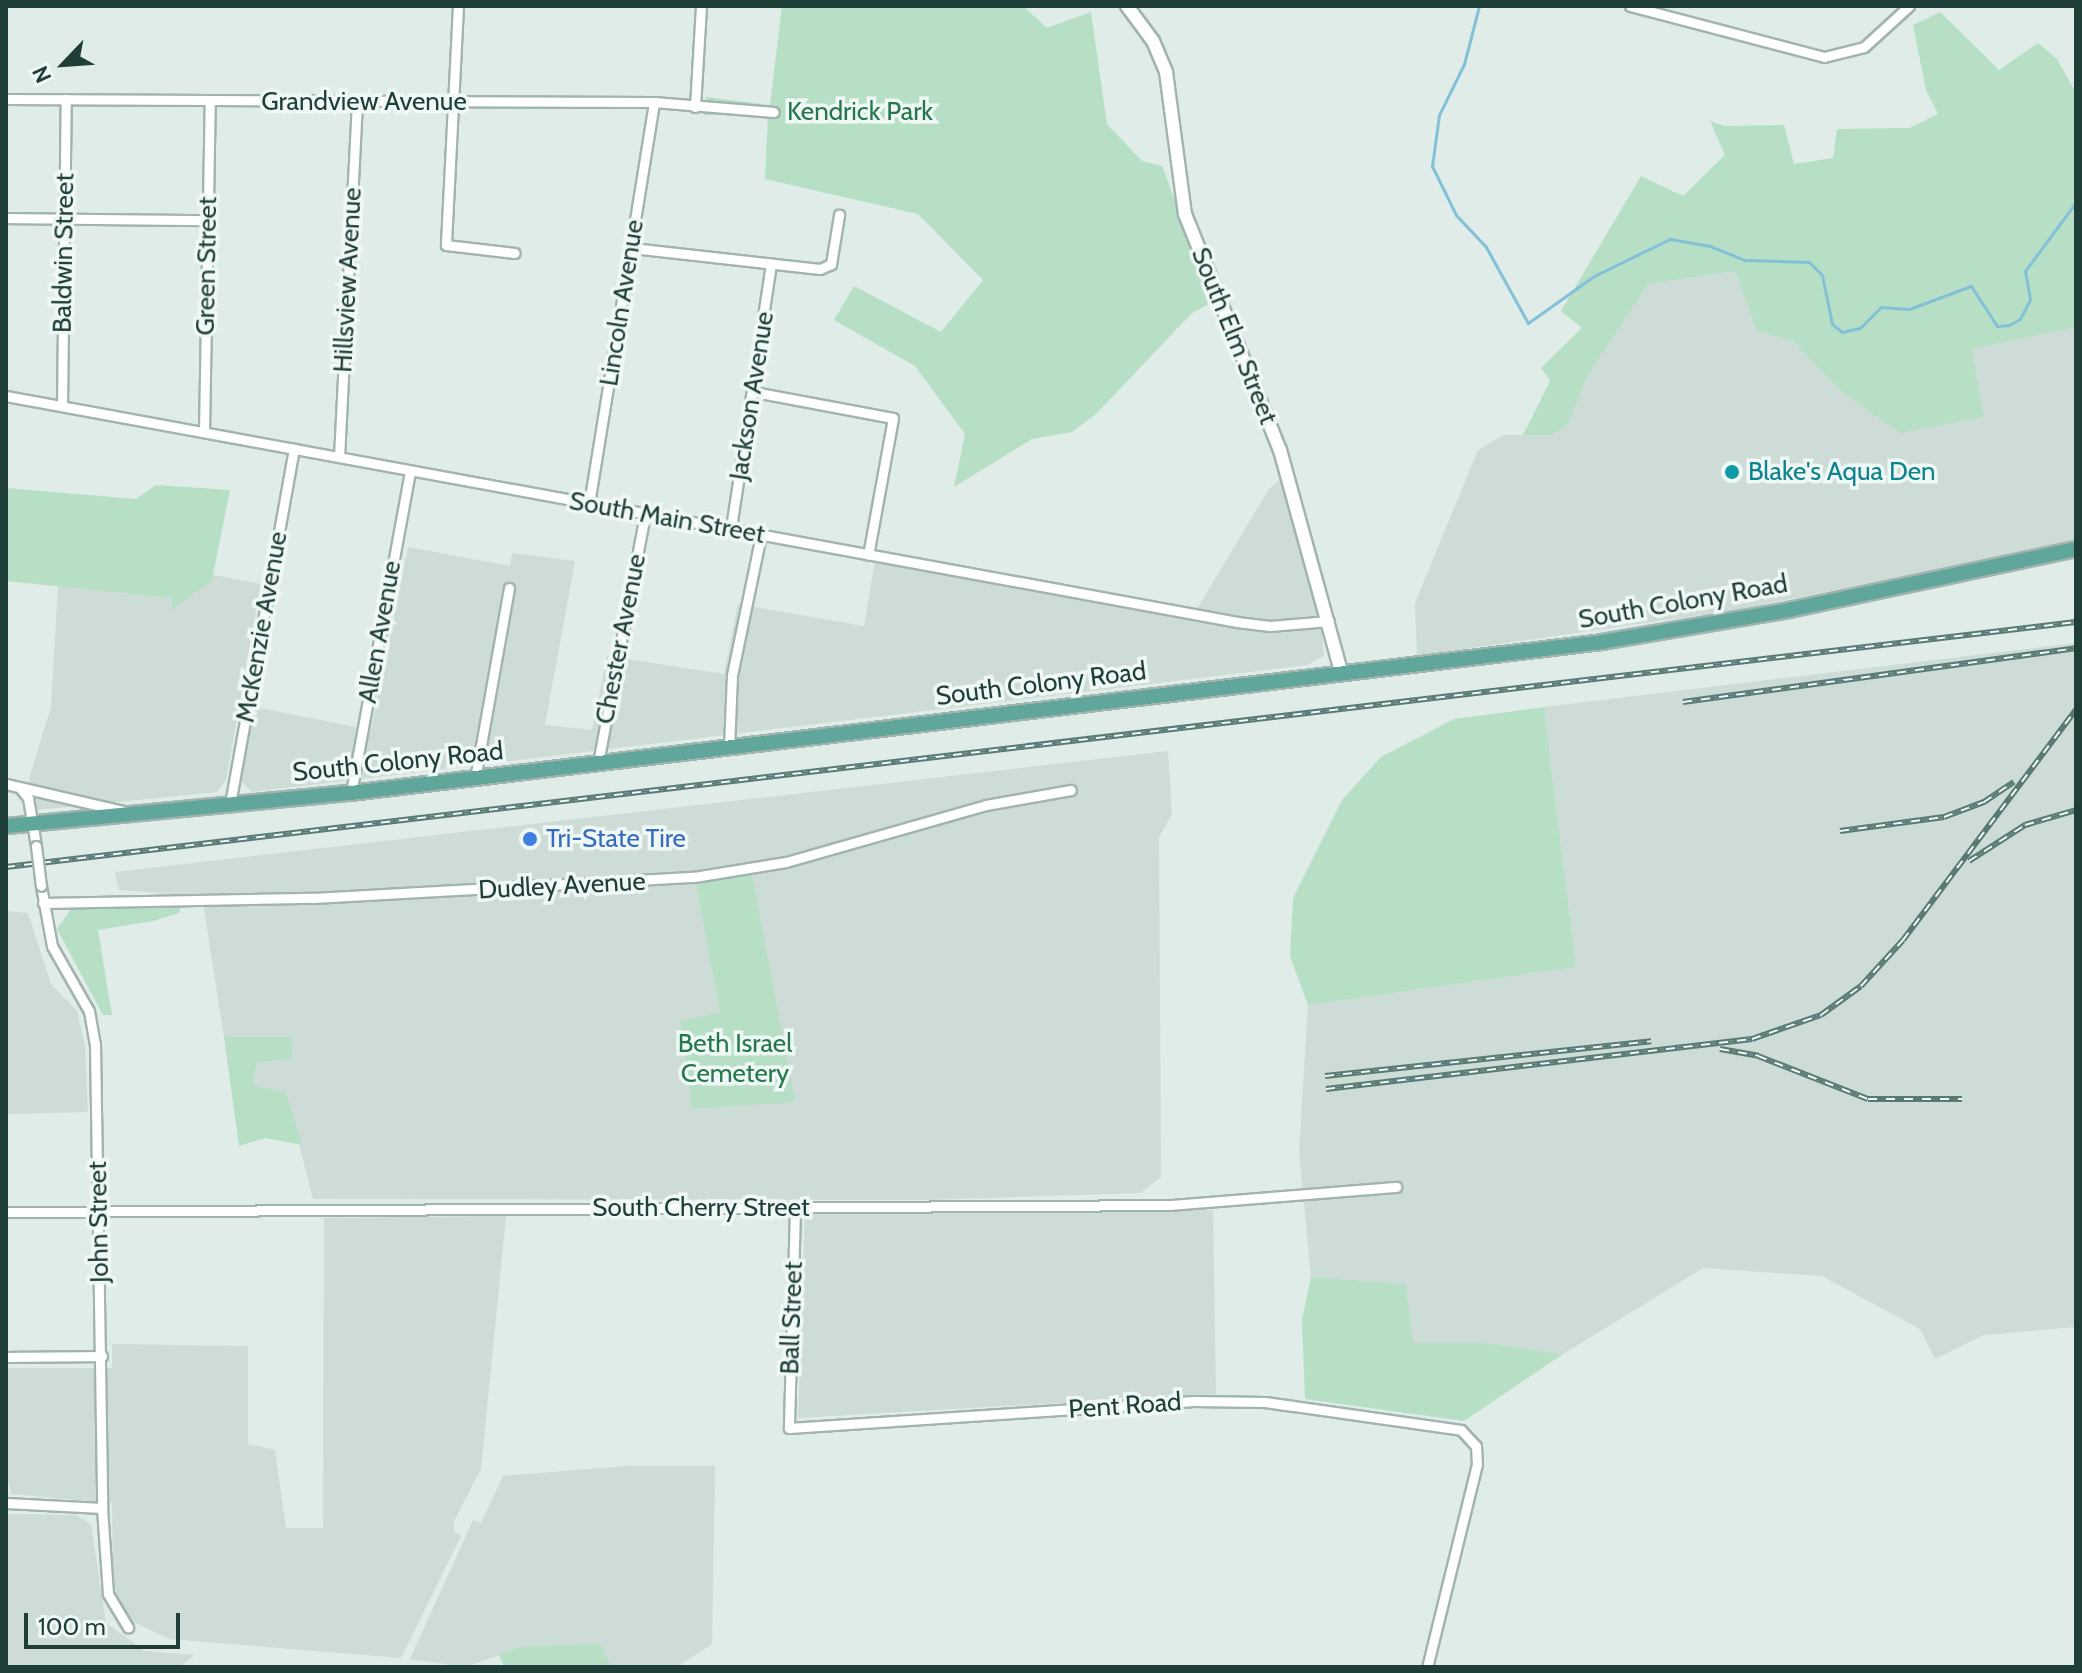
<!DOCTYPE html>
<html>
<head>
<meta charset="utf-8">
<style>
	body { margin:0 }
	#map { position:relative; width:2082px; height:1673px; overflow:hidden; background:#dfece8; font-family:Cabin,sans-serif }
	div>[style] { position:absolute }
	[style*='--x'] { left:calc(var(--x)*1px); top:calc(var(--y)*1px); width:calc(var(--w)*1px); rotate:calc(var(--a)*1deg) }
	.built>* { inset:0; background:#cddcd7 }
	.green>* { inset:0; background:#b6dfc5 }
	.stream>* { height:3px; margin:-1.5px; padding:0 1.5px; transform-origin:1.5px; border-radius:1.5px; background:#82c1d7 }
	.roads { filter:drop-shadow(2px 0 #a2b4b0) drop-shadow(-2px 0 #a2b4b0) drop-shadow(0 2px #a2b4b0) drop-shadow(0 -2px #a2b4b0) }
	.minor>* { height:9px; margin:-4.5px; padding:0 4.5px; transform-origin:4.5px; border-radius:4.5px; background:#fff }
	.secondary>* { height:12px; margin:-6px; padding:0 6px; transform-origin:6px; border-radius:6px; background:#fff }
	.primary>* { height:14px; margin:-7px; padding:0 7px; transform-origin:7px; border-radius:7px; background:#60a69b }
	.rail>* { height:6px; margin-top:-3px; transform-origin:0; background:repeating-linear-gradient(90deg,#f0f8f5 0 9px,#597a74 0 18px); box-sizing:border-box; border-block:2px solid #597a74 }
	.bridges { filter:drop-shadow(2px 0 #a2b4b0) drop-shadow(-2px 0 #a2b4b0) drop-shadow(0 2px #a2b4b0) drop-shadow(0 -2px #a2b4b0) }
	.minor-bridge>* { height:9px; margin:-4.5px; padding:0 4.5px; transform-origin:4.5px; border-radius:4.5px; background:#fff }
	.dots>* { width:22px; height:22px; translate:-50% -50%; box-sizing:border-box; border:4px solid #f0f8f5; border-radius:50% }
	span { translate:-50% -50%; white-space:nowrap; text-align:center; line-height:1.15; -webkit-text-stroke:7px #f0f8f5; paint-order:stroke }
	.street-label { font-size:26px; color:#1f3e38 }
	.park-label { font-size:26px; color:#25784d }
	.culture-label { font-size:26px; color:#0d838f }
	.left { translate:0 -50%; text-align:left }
	.shop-label { font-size:26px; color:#366cbe }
	.frame { position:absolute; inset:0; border:8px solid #1f3e38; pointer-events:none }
	.north { position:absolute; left:24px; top:24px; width:80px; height:80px; -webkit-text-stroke:6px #f0f8f5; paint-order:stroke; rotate:245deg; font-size:22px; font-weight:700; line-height:32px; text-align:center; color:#1f3e38 }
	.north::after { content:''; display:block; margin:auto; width:28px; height:36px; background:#1f3e38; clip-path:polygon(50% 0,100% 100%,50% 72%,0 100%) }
	.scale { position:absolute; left:24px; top:1613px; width:156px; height:36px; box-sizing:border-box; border:4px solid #1f3e38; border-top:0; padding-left:10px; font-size:24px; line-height:28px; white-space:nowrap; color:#1f3e38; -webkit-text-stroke:6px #f0f8f5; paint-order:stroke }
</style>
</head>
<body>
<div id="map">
	<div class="built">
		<div style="clip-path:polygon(1735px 271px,1758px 331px,1793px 341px,1842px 392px,1971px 349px,2076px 327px,2076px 542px,1736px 610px,1417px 656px,1415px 603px,1478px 450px,1503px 435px,1552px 435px,1567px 426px,1588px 375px,1648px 284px)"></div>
		<div style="clip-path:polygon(1281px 479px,1319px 603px,1324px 656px,1307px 665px,252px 792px,241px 781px,255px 707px,371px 730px,408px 547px,510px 566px,512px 553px,575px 561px,545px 725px,592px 730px,607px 656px,724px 674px,738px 604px,864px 626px,875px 560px,1192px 617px,1269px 489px)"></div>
		<div style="clip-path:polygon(213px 575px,261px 584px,226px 780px,217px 792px,37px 810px,29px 779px,51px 707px,58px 586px,173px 598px,172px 609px)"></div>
		<div style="clip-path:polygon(2076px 643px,2076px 1327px,1984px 1335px,1935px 1359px,1920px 1329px,1822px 1276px,1703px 1268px,1563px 1354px,1486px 1343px,1412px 1344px,1406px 1284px,1311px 1277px,1299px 1151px,1308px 1005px,1576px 967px,1544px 707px)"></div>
		<div style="clip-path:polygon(evenodd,1168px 751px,1172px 815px,1159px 837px,1161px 1177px,1141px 1193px,927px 1200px,313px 1199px,286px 1093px,253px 1085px,255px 1063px,291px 1037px,224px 1037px,202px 896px,119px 890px,115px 872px,1168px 751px,697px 883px,794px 1102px,681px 1022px,720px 1014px,697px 883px)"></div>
		<div style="clip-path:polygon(6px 911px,28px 913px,51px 984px,77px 1011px,85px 1047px,88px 1112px,6px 1114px)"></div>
		<div style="clip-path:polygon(1213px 1210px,1216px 1394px,798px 1418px,805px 1214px)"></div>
		<div style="clip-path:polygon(506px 1216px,481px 1469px,454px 1521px,454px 1531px,461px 1536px,401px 1658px,170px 1639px,135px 1623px,121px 1605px,113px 1583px,112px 1503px,11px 1494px,6px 1471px,6px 1368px,112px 1368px,112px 1344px,248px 1346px,248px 1444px,275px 1450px,286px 1528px,323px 1528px,324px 1218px)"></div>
		<div style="clip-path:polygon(626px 1466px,715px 1466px,712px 1644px,677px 1667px,611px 1667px,599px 1644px,520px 1648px,465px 1667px,410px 1659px,473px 1520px,481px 1523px,503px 1476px)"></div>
		<div style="clip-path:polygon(6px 1514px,75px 1515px,91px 1524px,106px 1623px,145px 1651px,195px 1655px,179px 1667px,6px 1667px)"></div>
	</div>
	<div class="green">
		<div style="clip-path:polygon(782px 6px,1023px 6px,1047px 28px,1091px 12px,1107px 124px,1142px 161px,1162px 166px,1213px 302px,1192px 313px,1096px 414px,1072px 432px,1032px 439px,954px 487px,965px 434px,915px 366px,834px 320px,854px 286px,941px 332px,983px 280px,918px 214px,765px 179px,768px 115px,704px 115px,706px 97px,770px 105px)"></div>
		<div style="clip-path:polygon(1940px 12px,1999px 70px,2038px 43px,2057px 59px,2076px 93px,2076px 327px,1972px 349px,1984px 417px,1901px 433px,1842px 392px,1793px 341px,1757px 331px,1735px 271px,1648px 284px,1588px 375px,1567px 426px,1552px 435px,1523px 435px,1550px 381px,1541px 368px,1582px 328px,1561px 311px,1641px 176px,1683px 196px,1725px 155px,1710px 121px,1725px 126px,1784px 125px,1794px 164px,1833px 158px,1837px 129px,1910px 128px,1938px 114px,1926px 90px,1913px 25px)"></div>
		<div style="clip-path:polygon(156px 485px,230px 490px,212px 580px,172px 610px,172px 598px,6px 581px,6px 488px,136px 499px)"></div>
		<div style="clip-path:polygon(1544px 707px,1576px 967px,1308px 1005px,1290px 956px,1293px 898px,1342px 800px,1381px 757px,1454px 719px)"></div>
		<div style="clip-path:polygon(752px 874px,795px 1102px,692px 1109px,680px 1021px,720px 1013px,696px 883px)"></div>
		<div style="clip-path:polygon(72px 908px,180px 908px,179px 913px,153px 921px,98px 930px,112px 1015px,103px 1015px,57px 929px)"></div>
		<div style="clip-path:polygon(224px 1037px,291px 1037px,292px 1058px,256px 1063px,253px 1085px,286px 1093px,302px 1145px,265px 1138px,239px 1146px)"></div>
		<div style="clip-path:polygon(1311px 1277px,1406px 1284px,1413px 1343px,1486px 1343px,1563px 1354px,1464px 1421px,1305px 1399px,1302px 1320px)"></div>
		<div style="clip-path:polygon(600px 1644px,611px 1667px,504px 1667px,499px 1655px,520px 1647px)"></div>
	</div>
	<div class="stream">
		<div style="--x:1479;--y:6;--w:60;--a:104.5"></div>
		<div style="--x:1464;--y:64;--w:57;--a:116.1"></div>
		<div style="--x:1439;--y:115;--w:51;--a:97.8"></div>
		<div style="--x:1432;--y:166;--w:55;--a:63.9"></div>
		<div style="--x:1456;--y:215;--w:44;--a:46.8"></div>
		<div style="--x:1486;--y:247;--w:87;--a:61.1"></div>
		<div style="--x:1528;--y:323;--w:81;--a:-35.5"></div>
		<div style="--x:1594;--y:276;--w:85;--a:-26"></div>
		<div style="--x:1670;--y:239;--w:41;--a:9.9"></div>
		<div style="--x:1710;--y:246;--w:38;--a:22"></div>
		<div style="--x:1745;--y:260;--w:64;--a:1.8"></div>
		<div style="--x:1809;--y:262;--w:18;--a:45"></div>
		<div style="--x:1822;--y:275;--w:50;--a:78.5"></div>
		<div style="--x:1832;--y:324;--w:13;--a:39"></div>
		<div style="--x:1842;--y:332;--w:18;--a:-13"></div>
		<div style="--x:1860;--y:328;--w:30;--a:-45"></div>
		<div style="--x:1881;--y:307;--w:28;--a:4"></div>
		<div style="--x:1909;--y:309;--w:66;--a:-20.4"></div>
		<div style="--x:1971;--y:286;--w:48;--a:57"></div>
		<div style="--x:1997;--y:326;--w:12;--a:-5"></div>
		<div style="--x:2009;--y:325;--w:13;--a:-29"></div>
		<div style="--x:2020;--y:319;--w:22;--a:-63"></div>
		<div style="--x:2030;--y:299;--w:28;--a:-100"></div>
		<div style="--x:2025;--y:271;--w:86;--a:-53.5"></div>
	</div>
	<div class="roads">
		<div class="minor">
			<div style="--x:458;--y:6;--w:239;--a:92.9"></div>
			<div style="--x:446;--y:245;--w:69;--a:6.6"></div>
			<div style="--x:1630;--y:6;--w:201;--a:14.7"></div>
			<div style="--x:1824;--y:57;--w:41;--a:-14"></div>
			<div style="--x:1864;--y:47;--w:61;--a:-42.3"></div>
			<div style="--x:6;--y:99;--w:648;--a:0.27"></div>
			<div style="--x:654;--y:102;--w:120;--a:4.8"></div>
			<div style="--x:695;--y:107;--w:101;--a:-86.6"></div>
			<div style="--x:6;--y:218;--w:201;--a:0.6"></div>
			<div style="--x:632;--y:248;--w:189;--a:6.4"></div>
			<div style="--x:820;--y:269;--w:12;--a:-24"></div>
			<div style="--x:831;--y:264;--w:50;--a:-80.7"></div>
			<div style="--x:754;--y:392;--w:141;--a:10.6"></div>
			<div style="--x:893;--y:418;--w:139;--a:100.3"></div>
			<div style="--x:6;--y:396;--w:1252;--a:10.4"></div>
			<div style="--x:1237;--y:622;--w:33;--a:7"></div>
			<div style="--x:1270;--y:626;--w:59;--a:-4.8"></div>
			<div style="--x:62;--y:406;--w:307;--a:-89.3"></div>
			<div style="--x:204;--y:432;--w:331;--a:-89"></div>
			<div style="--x:339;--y:457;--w:354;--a:-87.1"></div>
			<div style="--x:589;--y:504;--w:407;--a:-80.8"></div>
			<div style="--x:731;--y:528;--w:267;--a:-81.4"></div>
			<div style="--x:729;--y:747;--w:72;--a:-87.6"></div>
			<div style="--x:732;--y:675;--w:143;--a:-78.3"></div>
			<div style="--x:598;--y:763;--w:253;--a:-79.3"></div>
			<div style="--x:475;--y:779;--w:194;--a:-79.9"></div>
			<div style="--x:6;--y:784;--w:120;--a:13"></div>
			<div style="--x:20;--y:788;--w:13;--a:51"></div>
			<div style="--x:28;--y:798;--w:49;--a:80.5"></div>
			<div style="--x:351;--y:793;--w:326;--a:-79.6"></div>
			<div style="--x:230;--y:804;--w:361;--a:-79.8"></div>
			<div style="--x:41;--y:886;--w:61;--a:79.6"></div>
			<div style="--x:52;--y:946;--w:75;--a:60.4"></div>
			<div style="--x:89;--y:1011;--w:34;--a:80"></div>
			<div style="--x:95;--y:1044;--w:464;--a:89.1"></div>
			<div style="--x:102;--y:1508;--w:86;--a:86"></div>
			<div style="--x:108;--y:1594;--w:39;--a:59"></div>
			<div style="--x:43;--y:903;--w:270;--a:-1.1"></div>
			<div style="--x:313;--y:898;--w:382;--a:-3.2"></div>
			<div style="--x:694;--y:877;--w:93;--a:-9.3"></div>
			<div style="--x:786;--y:862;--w:208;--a:-15.9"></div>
			<div style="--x:986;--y:805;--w:86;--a:-10"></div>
			<div style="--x:795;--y:1209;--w:219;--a:91.6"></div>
			<div style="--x:789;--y:1428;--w:406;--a:-3.8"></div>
			<div style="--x:1194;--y:1401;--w:71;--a:0.8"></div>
			<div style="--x:1265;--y:1402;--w:198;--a:8.1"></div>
			<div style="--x:1461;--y:1430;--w:22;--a:47"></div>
			<div style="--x:1476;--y:1446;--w:18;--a:87"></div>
			<div style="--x:1477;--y:1464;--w:209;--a:103.8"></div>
			<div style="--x:6;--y:1212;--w:1164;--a:-0.34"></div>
			<div style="--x:1170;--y:1205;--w:227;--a:-4.6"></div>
			<div style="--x:6;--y:1357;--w:96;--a:-0.6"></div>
			<div style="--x:6;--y:1503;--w:96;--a:3"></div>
		</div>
		<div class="secondary">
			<div style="--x:1127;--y:6;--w:44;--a:53.4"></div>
			<div style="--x:1153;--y:41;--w:34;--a:67"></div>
			<div style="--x:1166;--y:72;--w:143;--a:82.4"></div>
			<div style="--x:1185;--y:214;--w:254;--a:68.1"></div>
			<div style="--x:1280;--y:450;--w:230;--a:74.6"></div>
		</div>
		<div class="primary">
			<div style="--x:6;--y:826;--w:347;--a:-5.5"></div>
			<div style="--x:351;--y:793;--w:1260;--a:-6.88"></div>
			<div style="--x:1602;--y:642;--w:190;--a:-9.7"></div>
			<div style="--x:1789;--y:610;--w:293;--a:-12"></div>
		</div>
	</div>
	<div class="rail">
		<div style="--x:1683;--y:702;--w:397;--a:-7.8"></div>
		<div style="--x:1840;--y:831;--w:105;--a:-7.7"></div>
		<div style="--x:1944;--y:817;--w:43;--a:-20.6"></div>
		<div style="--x:1984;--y:802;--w:36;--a:-34"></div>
		<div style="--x:1969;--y:861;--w:67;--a:-32.7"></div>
		<div style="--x:2025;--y:825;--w:53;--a:-16.4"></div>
		<div style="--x:6;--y:867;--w:2084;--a:-6.75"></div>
		<div style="--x:1720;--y:1049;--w:39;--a:10"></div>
		<div style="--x:1758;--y:1056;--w:118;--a:21.4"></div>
		<div style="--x:1868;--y:1099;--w:94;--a:0"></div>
		<div style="--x:1325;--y:1076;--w:328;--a:-6.1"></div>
		<div style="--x:1326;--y:1089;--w:429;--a:-6.7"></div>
		<div style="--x:1752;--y:1039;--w:73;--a:-19.2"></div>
		<div style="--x:1821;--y:1015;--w:49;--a:-35.9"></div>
		<div style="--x:1861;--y:986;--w:62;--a:-47.6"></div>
		<div style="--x:1903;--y:940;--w:288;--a:-53.1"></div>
	</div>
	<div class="bridges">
		<div class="minor-bridge">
			<div style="--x:36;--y:846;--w:40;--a:82.9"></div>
		</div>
	</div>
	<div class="dots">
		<div style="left:1732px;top:472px;background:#0f9aa8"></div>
		<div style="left:530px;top:839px;background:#3f7fe0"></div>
	</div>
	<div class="street-label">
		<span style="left:364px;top:102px">Grandview Avenue</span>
		<span style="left:64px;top:253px;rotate:-89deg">Baldwin Street</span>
		<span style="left:207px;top:266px;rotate:-89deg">Green Street</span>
		<span style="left:348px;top:280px;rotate:-87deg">Hillsview Avenue</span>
		<span style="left:622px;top:303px;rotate:-81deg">Lincoln Avenue</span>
		<span style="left:1234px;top:336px;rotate:68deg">South Elm Street</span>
		<span style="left:752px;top:396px;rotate:-81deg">Jackson Avenue</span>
		<span style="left:667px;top:518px;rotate:10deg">South Main Street</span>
		<span style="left:1683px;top:602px;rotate:-10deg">South Colony Road</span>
		<span style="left:262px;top:627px;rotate:-80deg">McKenzie Avenue</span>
		<span style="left:380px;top:632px;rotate:-80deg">Allen Avenue</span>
		<span style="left:621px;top:639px;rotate:-79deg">Chester Avenue</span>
		<span style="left:1041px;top:684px;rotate:-7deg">South Colony Road</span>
		<span style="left:398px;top:762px;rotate:-6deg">South Colony Road</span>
		<span style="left:562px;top:886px;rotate:-3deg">Dudley Avenue</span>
		<span style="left:701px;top:1208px">South Cherry Street</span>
		<span style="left:99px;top:1222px;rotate:-91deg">John Street</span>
		<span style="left:792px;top:1318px;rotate:-88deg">Ball Street</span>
		<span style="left:1125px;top:1406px;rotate:-4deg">Pent Road</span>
	</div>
	<div class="park-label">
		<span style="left:860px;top:112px">Kendrick Park</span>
		<span style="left:735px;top:1059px">Beth Israel<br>Cemetery</span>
	</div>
	<div class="culture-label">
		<span class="left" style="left:1748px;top:472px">Blake's Aqua Den</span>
	</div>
	<div class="shop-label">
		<span class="left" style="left:546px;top:839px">Tri-State Tire</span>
	</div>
	<div class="frame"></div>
	<div class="north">N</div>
	<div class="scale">100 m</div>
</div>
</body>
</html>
